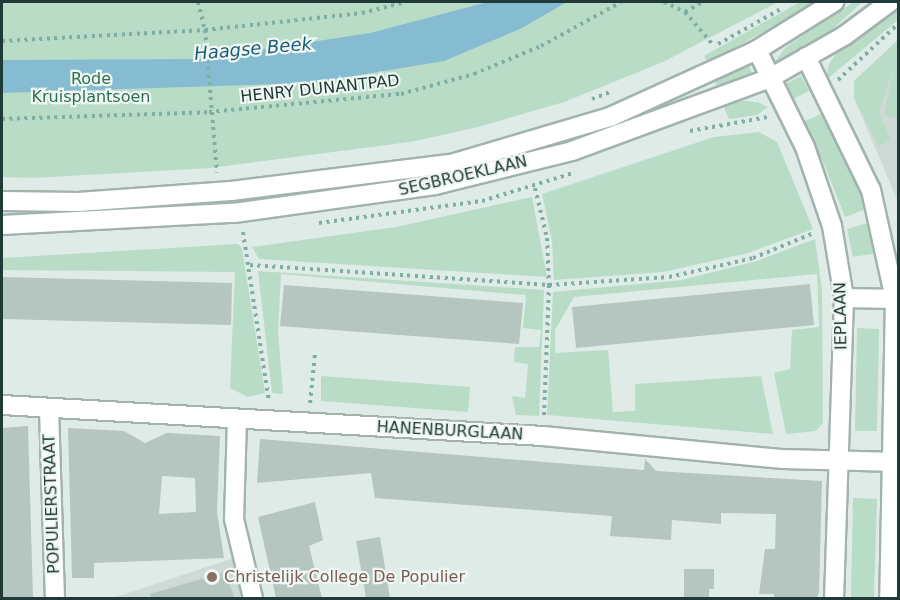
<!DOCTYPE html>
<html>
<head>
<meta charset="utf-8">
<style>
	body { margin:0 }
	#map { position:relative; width:900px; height:600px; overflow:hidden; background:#dfebe7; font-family:"DejaVu Sans",sans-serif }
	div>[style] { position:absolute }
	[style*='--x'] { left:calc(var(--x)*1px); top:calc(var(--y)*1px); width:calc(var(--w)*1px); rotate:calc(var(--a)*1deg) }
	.built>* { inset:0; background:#cddad6 }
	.green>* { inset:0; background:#b8dcc6 }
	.water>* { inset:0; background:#86bcd1 }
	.building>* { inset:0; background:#b5c5c0 }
	.path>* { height:4px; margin-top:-2px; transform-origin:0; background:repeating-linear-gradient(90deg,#7faea5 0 3px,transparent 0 7.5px) }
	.roads { filter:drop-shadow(2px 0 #a2b3af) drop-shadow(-2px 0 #a2b3af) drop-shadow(0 2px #a2b3af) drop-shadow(0 -2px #a2b3af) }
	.minor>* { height:18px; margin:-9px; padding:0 9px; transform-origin:9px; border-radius:9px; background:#fff }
	.secondary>* { height:18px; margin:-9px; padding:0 9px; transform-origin:9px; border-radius:9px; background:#fff }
	.dots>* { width:16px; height:16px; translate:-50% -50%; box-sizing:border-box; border:3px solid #f0f7f4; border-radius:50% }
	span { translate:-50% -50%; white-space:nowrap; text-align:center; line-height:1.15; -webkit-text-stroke:4.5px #f0f7f4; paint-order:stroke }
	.park-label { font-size:16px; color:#2a724f }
	.street-label { font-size:16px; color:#203b37 }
	.education-label { font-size:16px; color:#785e54 }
	.left { translate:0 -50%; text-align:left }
	.water-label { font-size:18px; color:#1a5c76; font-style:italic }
	.frame { position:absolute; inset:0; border:3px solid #203b37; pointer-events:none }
</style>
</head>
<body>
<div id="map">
	<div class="built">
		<div style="clip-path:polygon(898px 40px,898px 202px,854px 98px,854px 81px)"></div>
		<div style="clip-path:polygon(240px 556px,253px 598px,113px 598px)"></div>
	</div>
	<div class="green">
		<div style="clip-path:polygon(2px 2px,778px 2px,663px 62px,564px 102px,478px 127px,410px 142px,210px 168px,32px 178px,2px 177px)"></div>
		<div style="clip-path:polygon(800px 2px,816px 2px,708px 63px,704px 56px)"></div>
		<div style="clip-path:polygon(854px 2px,862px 2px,821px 40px,776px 68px,773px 64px,786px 47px)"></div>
		<div style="clip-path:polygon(898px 10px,898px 20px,826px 80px,829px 64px,837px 52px)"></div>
		<div style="clip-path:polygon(898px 40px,898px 119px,884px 115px,895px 62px,879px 112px,891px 140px,879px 146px,854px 98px,854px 81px)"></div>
		<div style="clip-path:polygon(747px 62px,754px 77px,719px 90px,713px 78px)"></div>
		<div style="clip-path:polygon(801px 76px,809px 91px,789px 101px,782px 86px)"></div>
		<div style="clip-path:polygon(743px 101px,757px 102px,768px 107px,757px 115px,729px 119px,723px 105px)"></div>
		<div style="clip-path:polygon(823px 113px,849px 162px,866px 209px,845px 217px,824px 164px,801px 123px)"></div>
		<div style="clip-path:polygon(759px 132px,777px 142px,813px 229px,748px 253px,663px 272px,554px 280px,552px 241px,542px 194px,714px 137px)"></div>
		<div style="clip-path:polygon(532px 197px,547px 277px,259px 259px,252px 247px,396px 227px)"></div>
		<div style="clip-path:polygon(871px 222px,877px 253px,853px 257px,847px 229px)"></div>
		<div style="clip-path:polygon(815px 239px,822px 289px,823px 423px,816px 431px,786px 434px,774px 373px,790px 369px,792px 330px,819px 327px,817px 274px,574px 297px,555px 330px,555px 353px,608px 350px,613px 412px,635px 411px,635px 384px,761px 376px,773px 434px,547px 415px,553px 292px,682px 280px,757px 261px)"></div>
		<div style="clip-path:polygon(238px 244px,242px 249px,265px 393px,248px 397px,230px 388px,235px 272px,2px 270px,2px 258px)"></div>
		<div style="clip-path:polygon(258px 271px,544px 290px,539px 416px,516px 415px,512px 396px,525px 398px,528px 364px,514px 362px,515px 347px,539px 347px,541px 330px,523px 328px,526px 295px,281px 274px,278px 332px,283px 394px,272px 393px)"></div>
		<div style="clip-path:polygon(857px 328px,879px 329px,877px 431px,855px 431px)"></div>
		<div style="clip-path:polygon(321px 376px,470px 387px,468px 412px,321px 401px)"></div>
		<div style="clip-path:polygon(853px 498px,877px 499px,874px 598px,851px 598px)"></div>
	</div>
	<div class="water">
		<div style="clip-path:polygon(488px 2px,567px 2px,520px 29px,444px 61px,311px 83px,2px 93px,2px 60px,201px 59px,370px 33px)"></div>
	</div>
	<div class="building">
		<div style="clip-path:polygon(2px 277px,232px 283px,231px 325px,2px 319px)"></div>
		<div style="clip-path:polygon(810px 284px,814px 325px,576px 348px,572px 307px)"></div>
		<div style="clip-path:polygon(284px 285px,523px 303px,519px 344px,280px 326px)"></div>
		<div style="clip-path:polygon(28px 426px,33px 598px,2px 598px,2px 428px)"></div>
		<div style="clip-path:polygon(evenodd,68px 428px,124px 431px,145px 443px,167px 433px,220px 436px,217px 512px,224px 558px,94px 563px,94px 578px,72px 578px,68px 428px,162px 476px,195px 478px,196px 512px,159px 514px,162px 476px)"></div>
		<div style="clip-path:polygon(260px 439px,644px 470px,645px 459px,656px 471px,822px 481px,819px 592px,817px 598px,774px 598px,774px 594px,759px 594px,765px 549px,775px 549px,776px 514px,721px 513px,721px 524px,672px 520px,671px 540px,610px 536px,612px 516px,375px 498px,371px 473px,257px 483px)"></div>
		<div style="clip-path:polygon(315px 502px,323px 540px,309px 546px,322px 598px,276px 598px,258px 517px)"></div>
		<div style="clip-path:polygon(380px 537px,390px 598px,366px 598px,356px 541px)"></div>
		<div style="clip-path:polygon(684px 569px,714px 569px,714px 589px,709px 589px,709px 598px,684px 598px)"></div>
		<div style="clip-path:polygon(226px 572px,234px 598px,151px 598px,150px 594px)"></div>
	</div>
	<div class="path">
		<div style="--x:198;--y:2;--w:29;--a:76"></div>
		<div style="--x:205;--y:30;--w:143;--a:85.2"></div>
		<div style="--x:664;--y:2;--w:23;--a:25"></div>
		<div style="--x:685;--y:12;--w:20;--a:-30"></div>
		<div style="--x:685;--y:12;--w:45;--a:49.5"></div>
		<div style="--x:2;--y:41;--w:203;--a:-3.1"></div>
		<div style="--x:205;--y:30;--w:158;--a:-6.2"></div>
		<div style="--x:362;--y:13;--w:45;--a:-14"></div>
		<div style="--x:718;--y:44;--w:74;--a:-29"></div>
		<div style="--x:838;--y:80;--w:82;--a:-43"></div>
		<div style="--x:592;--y:99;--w:22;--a:-21"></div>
		<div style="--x:2;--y:119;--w:207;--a:-1.9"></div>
		<div style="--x:209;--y:112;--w:193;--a:-5.4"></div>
		<div style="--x:401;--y:94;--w:76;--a:-15.3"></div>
		<div style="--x:474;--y:74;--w:73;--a:-22.7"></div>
		<div style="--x:541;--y:46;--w:91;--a:-28.8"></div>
		<div style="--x:690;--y:131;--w:79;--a:-10.2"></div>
		<div style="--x:535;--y:188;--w:51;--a:76.5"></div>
		<div style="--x:547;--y:238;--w:47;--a:87.6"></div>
		<div style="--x:549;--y:285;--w:131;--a:92.2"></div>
		<div style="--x:319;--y:223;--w:164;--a:-7.7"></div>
		<div style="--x:482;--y:201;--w:95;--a:-17.1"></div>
		<div style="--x:243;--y:232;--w:172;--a:81.3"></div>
		<div style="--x:250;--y:265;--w:300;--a:3.8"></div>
		<div style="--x:549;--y:285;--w:120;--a:-3.8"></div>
		<div style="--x:669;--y:277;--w:86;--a:-12.7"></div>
		<div style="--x:753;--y:258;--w:66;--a:-22.3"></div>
		<div style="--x:310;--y:403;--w:49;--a:-84.2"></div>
	</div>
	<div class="roads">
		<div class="minor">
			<div style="--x:757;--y:50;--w:108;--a:63.7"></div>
			<div style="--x:805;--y:147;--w:83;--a:71.1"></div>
			<div style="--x:832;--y:226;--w:73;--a:80.5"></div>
			<div style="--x:844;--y:298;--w:300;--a:91.9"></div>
			<div style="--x:806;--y:57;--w:148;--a:64"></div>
			<div style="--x:871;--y:190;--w:112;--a:77.6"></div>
			<div style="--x:895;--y:299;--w:299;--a:91.1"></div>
			<div style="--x:844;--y:298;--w:54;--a:1.1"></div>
			<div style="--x:2;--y:405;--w:542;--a:3.28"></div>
			<div style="--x:543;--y:436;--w:241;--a:5.5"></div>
			<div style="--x:783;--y:459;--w:115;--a:1.5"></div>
			<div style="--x:49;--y:409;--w:189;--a:88.2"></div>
			<div style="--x:237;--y:419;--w:100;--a:91.7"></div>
			<div style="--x:234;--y:519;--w:81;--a:76.5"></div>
		</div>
		<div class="secondary">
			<div style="--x:2;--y:201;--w:76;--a:0.8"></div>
			<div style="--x:78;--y:202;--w:153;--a:-4.1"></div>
			<div style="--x:231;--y:191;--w:226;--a:-7.1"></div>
			<div style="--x:455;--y:163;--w:162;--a:-16.5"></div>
			<div style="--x:610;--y:117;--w:162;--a:-24.5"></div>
			<div style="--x:757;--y:50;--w:91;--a:-31.9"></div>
			<div style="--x:2;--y:225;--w:232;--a:-3"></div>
			<div style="--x:234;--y:213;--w:203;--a:-7.9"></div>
			<div style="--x:435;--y:185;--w:141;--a:-13.9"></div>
			<div style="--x:572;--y:151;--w:211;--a:-20.2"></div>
			<div style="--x:770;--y:78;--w:85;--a:-29.6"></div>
			<div style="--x:844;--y:36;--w:57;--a:-36.5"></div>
		</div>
	</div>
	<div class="dots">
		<div style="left:212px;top:577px;background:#8d6e63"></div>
	</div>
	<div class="park-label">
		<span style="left:91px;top:88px">Rode<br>Kruisplantsoen</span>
	</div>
	<div class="street-label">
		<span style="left:320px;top:89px;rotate:-6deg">HENRY DUNANTPAD</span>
		<span style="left:463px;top:176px;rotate:-13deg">SEGBROEKLAAN</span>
		<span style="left:841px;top:316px;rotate:-91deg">IEPLAAN</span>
		<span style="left:450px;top:431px;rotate:3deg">HANENBURGLAAN</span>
		<span style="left:52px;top:504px;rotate:-92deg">POPULIERSTRAAT</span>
	</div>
	<div class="education-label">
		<span class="left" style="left:224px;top:577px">Christelijk College De Populier</span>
	</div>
	<div class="water-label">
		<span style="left:253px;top:49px;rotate:-5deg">Haagse Beek</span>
	</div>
	<div class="frame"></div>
</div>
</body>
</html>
